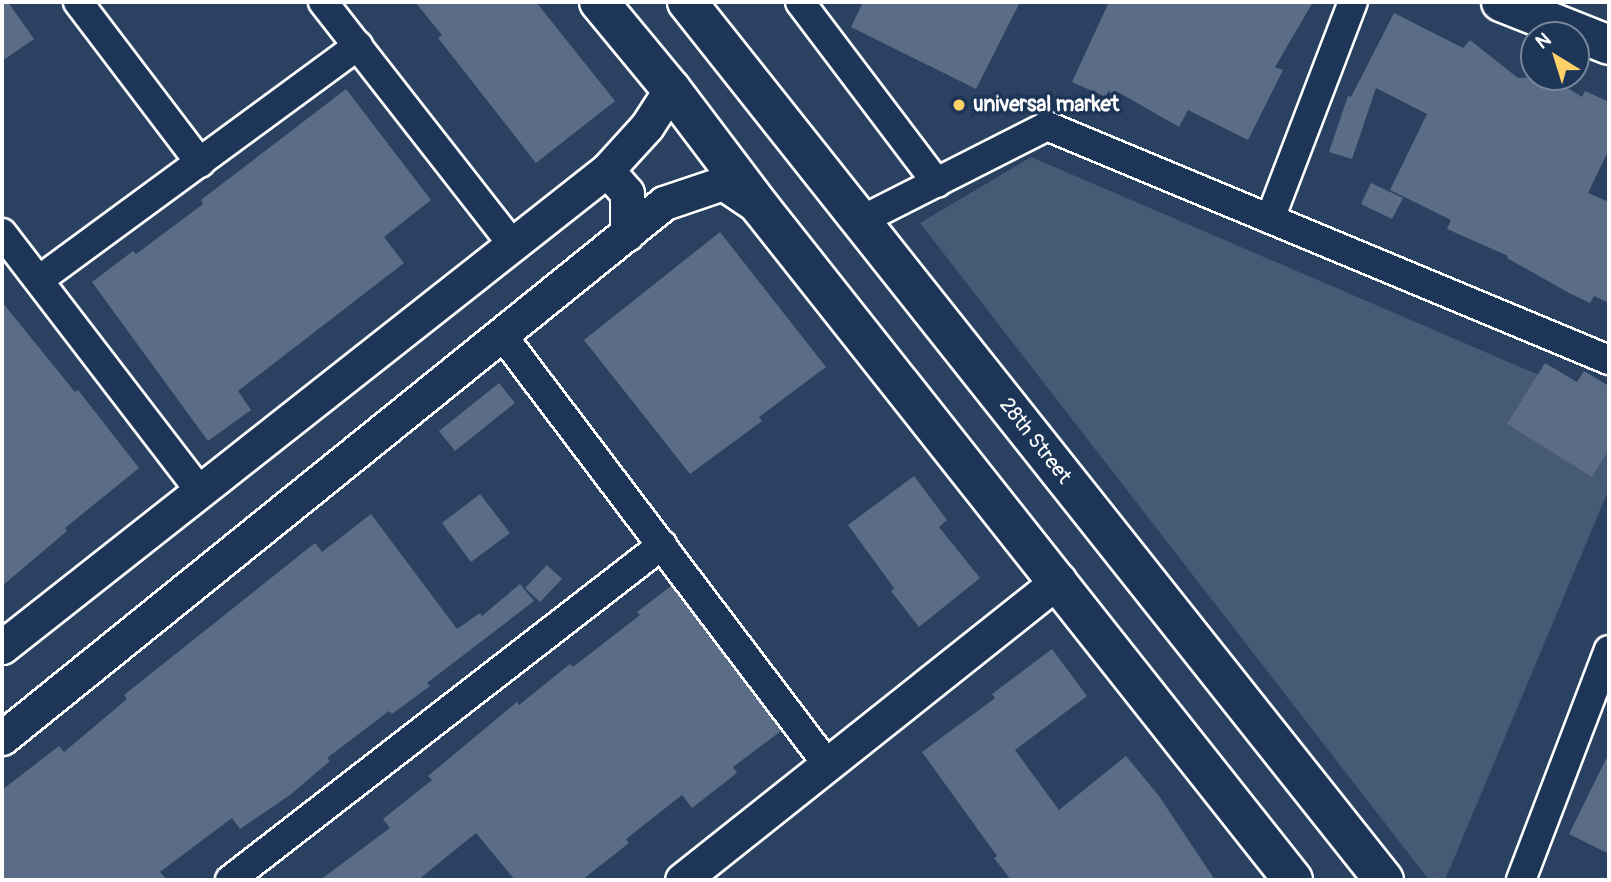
<!DOCTYPE html>
<html>
<head>
<meta charset="utf-8">
<style>
	body { margin:0 }
	#map { position:relative; width:1611px; height:882px; overflow:hidden; background:#2a4161; font-family:Pangolin,sans-serif }
	div>[style] { position:absolute }
	[style*='--x'] { left:calc(var(--x)*1px); top:calc(var(--y)*1px); width:calc(var(--w)*1px); rotate:calc(var(--a)*1deg) }
	.green>* { inset:0; background:#465975 }
	.building>* { inset:0; background:#5b6c86 }
	.roads { filter:drop-shadow(2px 0 #fff) drop-shadow(-2px 0 #fff) drop-shadow(0 2px #fff) drop-shadow(0 -2px #fff) }
	.minor>* { height:28px; margin:-14px; padding:0 14px; transform-origin:14px; border-radius:14px; background:#1d3557 }
	.tertiary>* { height:33px; margin:-16.5px; padding:0 16.5px; transform-origin:16.5px; border-radius:16.5px; background:#1d3557 }
	.primary>* { height:38px; margin:-19px; padding:0 19px; transform-origin:19px; border-radius:19px; background:#1d3557 }
	.dots>* { width:19px; height:19px; translate:-50% -50%; box-sizing:border-box; border:4px solid #1d3557; border-radius:50% }
	span { translate:-50% -50%; white-space:nowrap; text-align:center; line-height:1.15; -webkit-text-stroke:7px #1d3557; paint-order:stroke }
	.poi-label { font-size:21px; color:#fff; font-weight:700 }
	.left { translate:0 -50%; text-align:left }
	.street-label { font-size:21px; color:#fff }
	.frame { position:absolute; inset:0; border:4px solid #fff; pointer-events:none }
	.north { position:absolute; left:1520px; top:21px; width:70px; height:70px; box-sizing:border-box; background:#1d3557; border:2px solid #77869a; border-radius:50%; rotate:322deg; font-size:19px; font-weight:700; line-height:28px; text-align:center; color:#fff }
	.north::after { content:''; display:block; margin:auto; width:24px; height:32px; background:#ffd166; clip-path:polygon(50% 0,100% 100%,50% 72%,0 100%) }
</style>
</head>
<body>
<div id="map">
	<div class="green">
		<div style="clip-path:polygon(1031px 157px,1609px 405px,1609px 489px,1445px 880px,1429px 880px,920px 223px)"></div>
	</div>
	<div class="building">
		<div style="clip-path:polygon(2px 2px,8px 2px,34px 39px,2px 61px)"></div>
		<div style="clip-path:polygon(415px 2px,536px 2px,615px 101px,536px 163px,438px 38px,442px 35px)"></div>
		<div style="clip-path:polygon(863px 2px,1020px 2px,976px 89px,851px 27px)"></div>
		<div style="clip-path:polygon(1109px 2px,1313px 2px,1275px 67px,1283px 70px,1248px 140px,1188px 110px,1179px 127px,1118px 92px,1115px 101px,1072px 82px)"></div>
		<div style="clip-path:polygon(1394px 13px,1463px 48px,1470px 40px,1518px 78px,1550px 77px,1582px 97px,1585px 91px,1609px 102px,1609px 149px,1588px 193px,1609px 202px,1609px 303px,1594px 296px,1590px 303px,1569px 293px,1507px 258px,1508px 256px,1447px 229px,1451px 220px,1390px 190px,1427px 114px,1376px 88px,1352px 159px,1329px 152px,1348px 96px,1351px 97px)"></div>
		<div style="clip-path:polygon(346px 89px,431px 200px,384px 237px,404px 263px,238px 391px,251px 410px,208px 441px,92px 282px,133px 251px,136px 254px,203px 204px,201px 200px)"></div>
		<div style="clip-path:polygon(1371px 183px,1403px 198px,1392px 219px,1361px 204px)"></div>
		<div style="clip-path:polygon(720px 232px,826px 367px,759px 417px,762px 421px,690px 474px,584px 340px)"></div>
		<div style="clip-path:polygon(2px 302px,75px 392px,78px 390px,139px 468px,65px 528px,67px 531px,2px 586px)"></div>
		<div style="clip-path:polygon(1545px 363px,1577px 382px,1584px 371px,1609px 386px,1609px 449px,1592px 477px,1507px 424px)"></div>
		<div style="clip-path:polygon(499px 383px,515px 403px,455px 451px,439px 431px)"></div>
		<div style="clip-path:polygon(914px 476px,947px 520px,939px 527px,980px 578px,919px 627px,891px 591px,894px 588px,848px 525px)"></div>
		<div style="clip-path:polygon(480px 494px,510px 533px,471px 562px,442px 523px)"></div>
		<div style="clip-path:polygon(371px 514px,457px 629px,480px 613px,482px 616px,520px 584px,534px 601px,427px 683px,430px 686px,392px 714px,389px 711px,327px 758px,330px 761px,290px 795px,240px 829px,232px 818px,160px 872px,167px 880px,2px 880px,2px 790px,59px 746px,64px 752px,127px 699px,124px 695px,315px 543px,322px 552px)"></div>
		<div style="clip-path:polygon(547px 565px,562px 579px,540px 602px,525px 588px)"></div>
		<div style="clip-path:polygon(671px 586px,781px 731px,733px 767px,737px 773px,692px 808px,682px 795px,626px 839px,629px 843px,582px 880px,515px 880px,476px 833px,418px 880px,320px 880px,390px 828px,383px 819px,432px 780px,428px 776px,517px 702px,519px 705px,570px 664px,573px 667px,640px 615px,637px 612px)"></div>
		<div style="clip-path:polygon(1052px 649px,1087px 696px,1015px 750px,1059px 810px,1126px 756px,1159px 796px,1215px 880px,1011px 880px,994px 858px,997px 856px,922px 752px,995px 698px,992px 694px)"></div>
		<div style="clip-path:polygon(1609px 753px,1609px 854px,1569px 834px)"></div>
	</div>
	<div class="roads">
		<div class="minor">
			<div style="--x:78;--y:2;--w:202;--a:52.8"></div>
			<div style="--x:323;--y:2;--w:308;--a:52"></div>
			<div style="--x:800;--y:2;--w:227;--a:52.9"></div>
			<div style="--x:1270;--y:219;--w:232;--a:-69.1"></div>
			<div style="--x:860;--y:221;--w:210;--a:-26.9"></div>
			<div style="--x:1047;--y:126;--w:609;--a:22.61"></div>
			<div style="--x:2;--y:233;--w:327;--a:52.5"></div>
			<div style="--x:39;--y:280;--w:396;--a:-36.3"></div>
			<div style="--x:502;--y:335;--w:538;--a:52.85"></div>
			<div style="--x:230;--y:880;--w:547;--a:-37.79"></div>
			<div style="--x:1521;--y:880;--w:246;--a:-69.1"></div>
		</div>
		<div class="tertiary">
			<div style="--x:607;--y:170;--w:30;--a:49"></div>
			<div style="--x:627;--y:193;--w:41;--a:90"></div>
			<div style="--x:2;--y:647;--w:770;--a:-38.25"></div>
			<div style="--x:607;--y:170;--w:59;--a:-47.7"></div>
			<div style="--x:647;--y:126;--w:44;--a:-57"></div>
			<div style="--x:2;--y:738;--w:851;--a:-38.94"></div>
			<div style="--x:664;--y:203;--w:62;--a:-18.7"></div>
			<div style="--x:723;--y:183;--w:40;--a:34"></div>
			<div style="--x:682;--y:880;--w:482;--a:-38.5"></div>
		</div>
		<div class="primary">
			<div style="--x:599;--y:2;--w:113;--a:50.4"></div>
			<div style="--x:671;--y:89;--w:149;--a:52.9"></div>
			<div style="--x:761;--y:208;--w:857;--a:51.63"></div>
			<div style="--x:687;--y:2;--w:1121;--a:51.56"></div>
			<div style="--x:1501;--y:2;--w:116;--a:21.7"></div>
		</div>
	</div>
	<div class="dots">
		<div style="left:959px;top:105px;background:#ffd166"></div>
	</div>
	<div class="poi-label">
		<span class="left" style="left:973px;top:105px">universal market</span>
	</div>
	<div class="street-label">
		<span style="left:1035px;top:441px;rotate:52deg">28th Street</span>
	</div>
	<div class="frame"></div>
	<div class="north">N</div>
</div>
</body>
</html>
